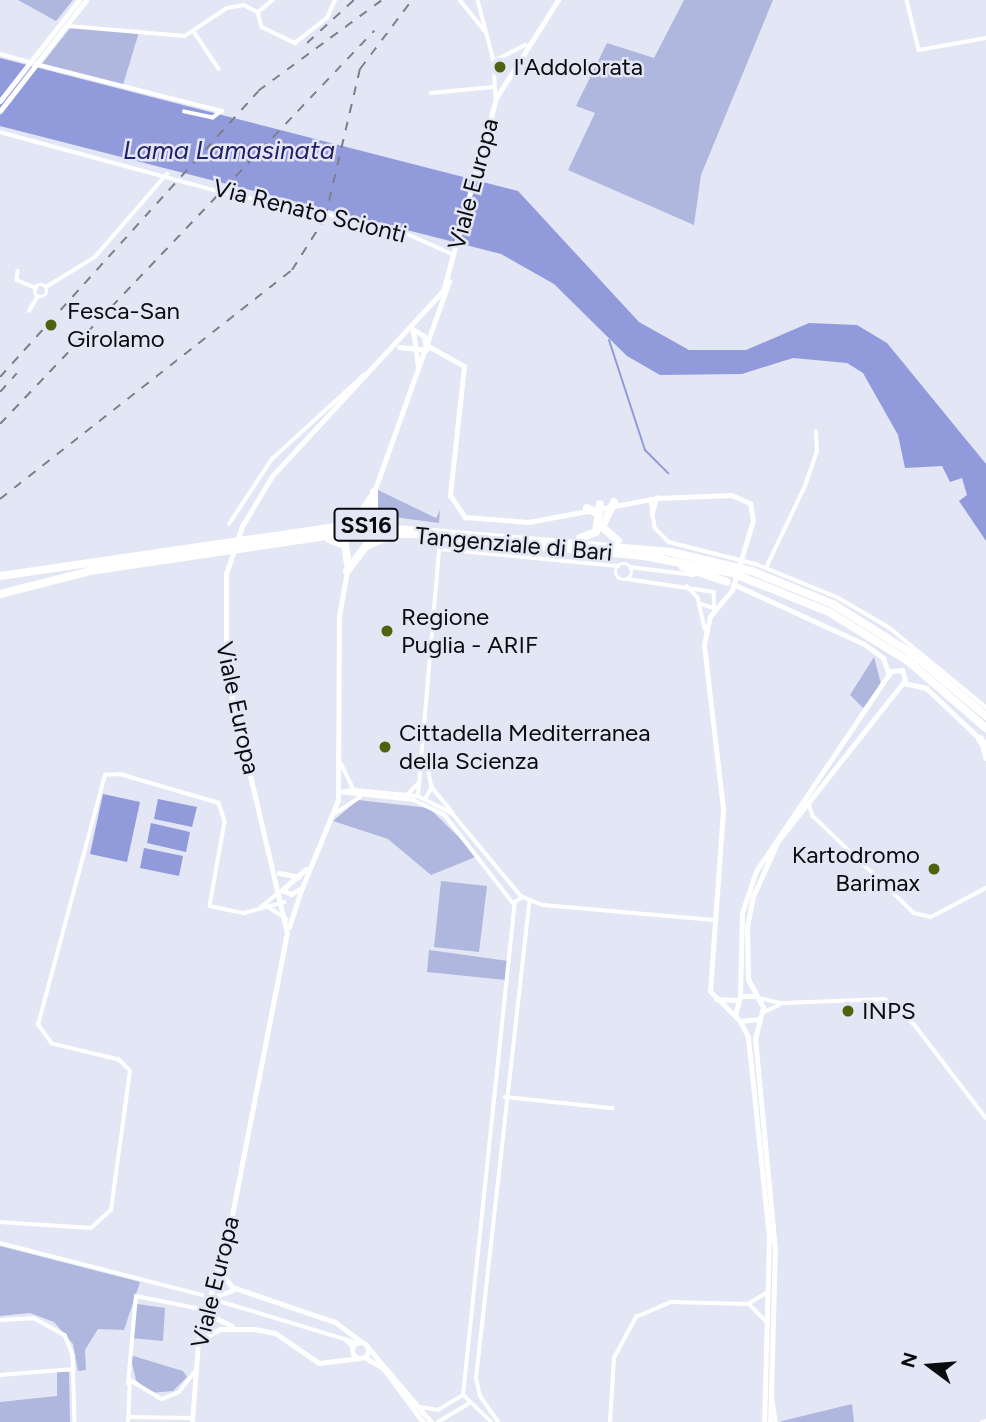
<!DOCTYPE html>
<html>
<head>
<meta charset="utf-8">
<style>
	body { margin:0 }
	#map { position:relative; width:986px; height:1422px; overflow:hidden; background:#e3e6f4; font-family:Figtree,sans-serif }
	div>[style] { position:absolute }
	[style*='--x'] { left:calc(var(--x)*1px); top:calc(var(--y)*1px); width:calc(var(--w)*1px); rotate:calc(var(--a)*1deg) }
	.green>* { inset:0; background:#afb7de }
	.water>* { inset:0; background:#919bdb }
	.stream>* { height:2px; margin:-1px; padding:0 1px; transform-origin:1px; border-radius:1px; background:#919bdb }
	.street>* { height:3.5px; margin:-1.75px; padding:0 1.75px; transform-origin:1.75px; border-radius:1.75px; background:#fff }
	.street>.ring { margin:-1.75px; padding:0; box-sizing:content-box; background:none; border:3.5px solid #fff; border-radius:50% }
	.secondary>* { height:5px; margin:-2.5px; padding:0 2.5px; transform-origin:2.5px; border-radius:2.5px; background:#fff }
	.secondary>.ring { margin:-2.5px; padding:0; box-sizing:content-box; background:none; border:5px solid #fff; border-radius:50% }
	.highway>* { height:8px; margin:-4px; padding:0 4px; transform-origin:4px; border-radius:4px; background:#fff }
	.rail>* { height:2px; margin-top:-1px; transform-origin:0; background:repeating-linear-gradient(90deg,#7d7f88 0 9px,transparent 0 18px) }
	.dots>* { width:19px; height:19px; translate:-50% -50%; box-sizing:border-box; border:4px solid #e3e6f4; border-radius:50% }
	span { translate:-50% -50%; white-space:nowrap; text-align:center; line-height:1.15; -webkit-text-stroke:5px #e3e6f4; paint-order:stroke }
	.shield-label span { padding:2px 5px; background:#e3e6f4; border:2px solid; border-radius:5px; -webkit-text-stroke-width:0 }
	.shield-label { font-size:23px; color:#0a0b0f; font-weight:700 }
	.poi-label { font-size:24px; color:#0a0b0f }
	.left { translate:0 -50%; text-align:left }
	.right { translate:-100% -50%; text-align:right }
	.street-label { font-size:24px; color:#0a0b0f }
	.water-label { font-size:26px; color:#211f69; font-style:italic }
	.north { position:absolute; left:895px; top:1331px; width:70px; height:70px; -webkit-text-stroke:5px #e3e6f4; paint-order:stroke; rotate:286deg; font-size:19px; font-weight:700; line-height:28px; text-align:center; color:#0a0b0f }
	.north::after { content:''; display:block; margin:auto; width:24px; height:32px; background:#0a0b0f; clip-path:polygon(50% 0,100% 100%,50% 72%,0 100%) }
</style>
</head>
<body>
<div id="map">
	<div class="green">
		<div style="clip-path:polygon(18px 0,73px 0,56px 21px)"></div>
		<div style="clip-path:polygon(684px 0,773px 0,701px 175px,694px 225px,568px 170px,595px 113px,576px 106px,607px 43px,654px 58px)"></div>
		<div style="clip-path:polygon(71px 27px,139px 32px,123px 85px,41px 65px)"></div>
		<div style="clip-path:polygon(378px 490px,436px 518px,440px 510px,439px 523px,378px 515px)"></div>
		<div style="clip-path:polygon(874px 657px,881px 684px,863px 708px,850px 695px)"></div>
		<div style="clip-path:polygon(358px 800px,429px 808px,478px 856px,431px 875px,388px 839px,333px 821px)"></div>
		<div style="clip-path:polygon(441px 881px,487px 886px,479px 952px,434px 947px)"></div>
		<div style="clip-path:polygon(429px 950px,508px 961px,506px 980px,427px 972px)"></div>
		<div style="clip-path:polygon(0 1246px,140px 1282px,124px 1330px,98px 1329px,85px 1350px,86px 1370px,78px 1371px,73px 1344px,54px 1322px,30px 1313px,0 1316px)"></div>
		<div style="clip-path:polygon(137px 1304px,165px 1308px,163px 1341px,131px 1338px)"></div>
		<div style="clip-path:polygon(130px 1355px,183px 1371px,187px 1377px,173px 1391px,150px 1393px,136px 1380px)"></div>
		<div style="clip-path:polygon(57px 1372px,69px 1372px,70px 1422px,0 1422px,0 1402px,57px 1396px)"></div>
		<div style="clip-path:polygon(852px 1404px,854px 1422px,781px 1422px,782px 1421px)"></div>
	</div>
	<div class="water">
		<div style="clip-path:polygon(0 58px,518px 191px,639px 322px,689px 350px,746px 350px,809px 323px,857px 325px,887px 343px,986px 464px,986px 541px,959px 501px,967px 495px,962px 478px,950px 482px,942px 466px,905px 468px,898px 435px,863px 373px,847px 363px,793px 358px,742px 374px,660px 375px,627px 356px,554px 284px,501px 254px,0 126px)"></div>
		<div style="clip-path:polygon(103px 794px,140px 802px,127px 862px,90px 854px)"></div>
		<div style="clip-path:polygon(158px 799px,197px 807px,192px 827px,154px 819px)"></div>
		<div style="clip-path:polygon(151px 823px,190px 832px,186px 852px,147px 843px)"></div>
		<div style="clip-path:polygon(144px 848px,183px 856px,179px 876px,140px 868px)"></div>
	</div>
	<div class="stream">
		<div style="--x:609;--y:340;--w:116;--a:71.9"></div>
		<div style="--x:645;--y:450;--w:33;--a:45"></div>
	</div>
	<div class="street">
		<div style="--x:460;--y:0;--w:40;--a:51"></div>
		<div style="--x:478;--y:0;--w:63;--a:75.3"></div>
		<div style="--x:494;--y:61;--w:36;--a:87"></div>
		<div style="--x:907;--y:0;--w:51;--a:76.5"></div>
		<div style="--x:919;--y:50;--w:68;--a:-10.2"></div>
		<div style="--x:258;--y:12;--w:19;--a:-39"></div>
		<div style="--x:68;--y:26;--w:117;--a:4.9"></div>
		<div style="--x:185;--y:36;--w:50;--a:-33.7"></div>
		<div style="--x:227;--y:8;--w:17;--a:-10"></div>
		<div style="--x:244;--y:5;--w:16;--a:27"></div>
		<div style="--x:258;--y:12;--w:16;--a:75"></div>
		<div style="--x:262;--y:27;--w:37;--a:26"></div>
		<div style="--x:295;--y:43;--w:41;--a:-38"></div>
		<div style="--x:327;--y:18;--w:20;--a:-66"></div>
		<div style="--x:195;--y:33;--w:43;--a:56.3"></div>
		<div style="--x:0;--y:54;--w:31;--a:15"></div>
		<div style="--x:494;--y:61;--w:35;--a:-27"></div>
		<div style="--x:36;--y:64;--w:192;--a:14.2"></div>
		<div style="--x:222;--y:111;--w:11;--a:142"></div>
		<div style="--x:213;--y:118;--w:29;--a:-168"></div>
		<div style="--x:431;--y:93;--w:62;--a:-5.5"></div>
		<div style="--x:0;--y:132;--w:229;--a:15.2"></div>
		<div style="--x:221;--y:192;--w:177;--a:11.8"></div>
		<div style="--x:394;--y:228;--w:64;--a:24.1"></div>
		<div style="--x:18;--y:271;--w:9;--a:96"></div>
		<div style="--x:17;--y:280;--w:21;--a:23"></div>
		<div class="ring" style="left:35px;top:285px;width:8.5px;height:8.5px"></div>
		<div style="--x:46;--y:287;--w:57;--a:-31.5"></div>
		<div style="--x:95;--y:257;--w:110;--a:-49.1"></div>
		<div style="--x:29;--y:311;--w:17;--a:-59"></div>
		<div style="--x:651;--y:499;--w:29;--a:82"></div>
		<div style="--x:655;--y:528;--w:20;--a:45"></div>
		<div style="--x:669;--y:542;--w:90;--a:14.2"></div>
		<div style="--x:756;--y:564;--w:87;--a:22.2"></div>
		<div style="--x:837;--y:597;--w:61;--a:30.3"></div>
		<div style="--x:890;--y:628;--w:124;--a:39.5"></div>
		<div style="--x:652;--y:516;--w:19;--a:-74"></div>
		<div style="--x:229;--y:524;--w:78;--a:-56.5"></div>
		<div style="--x:272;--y:459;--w:125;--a:-42.4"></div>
		<div class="ring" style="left:616px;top:564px;width:12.5px;height:12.5px"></div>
		<div style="--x:630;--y:567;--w:64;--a:7.2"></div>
		<div style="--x:766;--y:568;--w:91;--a:-64.6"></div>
		<div style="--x:805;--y:486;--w:36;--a:-71"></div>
		<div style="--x:817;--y:452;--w:20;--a:-93"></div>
		<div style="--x:627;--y:579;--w:88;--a:8.5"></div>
		<div style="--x:714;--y:592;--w:17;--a:87"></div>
		<div style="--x:715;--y:609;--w:16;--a:-162"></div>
		<div style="--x:687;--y:586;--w:16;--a:47"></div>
		<div style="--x:698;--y:598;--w:32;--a:77"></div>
		<div style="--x:983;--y:748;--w:11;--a:75"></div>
		<div style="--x:426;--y:757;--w:31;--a:79"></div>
		<div style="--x:432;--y:787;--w:32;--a:51"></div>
		<div style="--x:341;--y:763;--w:30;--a:64"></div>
		<div style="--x:354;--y:790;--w:64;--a:5.4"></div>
		<div style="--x:418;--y:796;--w:39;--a:27"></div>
		<div style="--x:453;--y:814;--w:107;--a:50.3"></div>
		<div style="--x:339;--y:792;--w:75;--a:6.1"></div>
		<div style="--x:414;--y:800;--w:34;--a:26"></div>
		<div style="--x:445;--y:815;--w:111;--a:52.3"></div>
		<div style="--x:339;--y:792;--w:15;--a:-8"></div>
		<div style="--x:408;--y:794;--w:16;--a:-45"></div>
		<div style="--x:418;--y:796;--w:248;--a:-85.1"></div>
		<div style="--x:439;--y:549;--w:180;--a:5.4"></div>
		<div style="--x:425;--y:799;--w:14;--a:-60"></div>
		<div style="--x:809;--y:804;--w:13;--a:72"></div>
		<div style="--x:813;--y:816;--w:140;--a:43.8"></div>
		<div style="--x:914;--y:913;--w:17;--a:13"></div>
		<div style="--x:931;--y:917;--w:62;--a:-27.8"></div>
		<div style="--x:334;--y:814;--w:31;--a:-33"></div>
		<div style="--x:261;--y:907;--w:21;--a:-39"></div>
		<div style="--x:270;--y:908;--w:20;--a:33"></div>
		<div style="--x:759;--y:998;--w:23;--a:13"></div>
		<div style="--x:762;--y:1013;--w:23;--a:-25"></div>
		<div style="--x:783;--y:1003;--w:102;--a:-2.2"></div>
		<div style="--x:885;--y:999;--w:38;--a:41"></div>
		<div style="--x:914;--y:1024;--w:118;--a:52.5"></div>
		<div style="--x:505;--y:1097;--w:108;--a:5.9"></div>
		<div style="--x:0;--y:1222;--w:91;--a:3.8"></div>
		<div style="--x:91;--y:1228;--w:27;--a:-42"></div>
		<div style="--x:111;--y:1210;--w:140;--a:-82.2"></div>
		<div style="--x:130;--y:1071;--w:16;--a:-135"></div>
		<div style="--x:119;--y:1060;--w:69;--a:-166.6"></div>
		<div style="--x:52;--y:1044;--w:24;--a:-126"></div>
		<div style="--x:38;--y:1025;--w:259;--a:-75"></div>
		<div style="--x:105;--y:775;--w:15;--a:-4"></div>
		<div style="--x:120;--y:774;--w:103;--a:16.3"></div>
		<div style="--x:219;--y:803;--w:20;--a:72"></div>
		<div style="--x:225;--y:822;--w:85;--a:100.1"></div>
		<div style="--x:210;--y:906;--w:35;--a:12"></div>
		<div style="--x:244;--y:913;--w:42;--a:-15"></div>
		<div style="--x:0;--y:1243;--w:209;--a:14.4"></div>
		<div style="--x:219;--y:1301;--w:145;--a:16.8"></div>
		<div style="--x:750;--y:1305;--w:23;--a:45"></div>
		<div style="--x:0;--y:1320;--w:34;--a:-3"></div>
		<div style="--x:34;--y:1318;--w:35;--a:29"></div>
		<div style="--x:65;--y:1335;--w:22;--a:68"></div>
		<div style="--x:73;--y:1355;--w:67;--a:88.3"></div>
		<div style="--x:345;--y:1339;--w:11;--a:45"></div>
		<div style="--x:0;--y:1375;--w:74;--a:-4.6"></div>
		<div style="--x:128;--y:1384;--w:88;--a:-84.8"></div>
		<div style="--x:136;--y:1296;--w:71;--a:11.3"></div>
		<div style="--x:773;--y:1400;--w:22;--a:82"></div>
		<div style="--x:421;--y:1407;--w:17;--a:10"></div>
		<div style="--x:438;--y:1410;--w:29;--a:-31"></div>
		<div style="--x:128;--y:1417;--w:64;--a:0.9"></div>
		<div style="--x:128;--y:1422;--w:42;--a:-87.3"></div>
		<div style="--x:130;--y:1380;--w:37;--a:31"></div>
		<div style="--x:162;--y:1399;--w:18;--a:-22"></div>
		<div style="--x:179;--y:1392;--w:24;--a:-52"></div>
		<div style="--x:438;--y:1422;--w:35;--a:-31"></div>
		<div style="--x:491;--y:1422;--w:39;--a:-136"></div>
		<div style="--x:463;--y:1395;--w:496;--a:-84"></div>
		<div style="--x:515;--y:902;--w:9;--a:-32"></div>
		<div style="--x:523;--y:897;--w:22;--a:22"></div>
		<div style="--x:543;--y:905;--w:171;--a:5"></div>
		<div style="--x:498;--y:1422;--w:32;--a:-125"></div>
		<div style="--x:480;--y:1396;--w:18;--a:-103"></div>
		<div style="--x:476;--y:1378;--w:478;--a:-83.6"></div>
		<div style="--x:610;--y:1422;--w:64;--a:-86.4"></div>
		<div style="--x:614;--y:1358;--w:47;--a:-61.8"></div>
		<div style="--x:636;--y:1317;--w:38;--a:-23"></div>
		<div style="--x:671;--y:1302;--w:77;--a:1.5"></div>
		<div style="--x:748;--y:1304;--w:21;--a:-31"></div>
		<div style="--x:982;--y:1422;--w:4;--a:-14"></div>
	</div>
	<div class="secondary">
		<div style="--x:0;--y:101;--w:128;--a:-52"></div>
		<div style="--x:0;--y:111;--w:140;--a:-52.2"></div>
		<div style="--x:413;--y:331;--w:35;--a:82"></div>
		<div style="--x:428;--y:346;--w:41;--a:29.1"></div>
		<div style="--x:464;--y:366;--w:130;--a:96.2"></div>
		<div style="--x:450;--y:495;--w:27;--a:56"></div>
		<div style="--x:465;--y:517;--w:63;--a:4.5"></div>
		<div style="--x:528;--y:522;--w:131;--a:-10.5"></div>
		<div style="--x:657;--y:498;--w:74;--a:-2.3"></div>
		<div style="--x:731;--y:495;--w:21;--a:23"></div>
		<div style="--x:750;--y:503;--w:17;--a:80"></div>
		<div style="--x:753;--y:520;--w:73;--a:106.7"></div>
		<div style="--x:732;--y:590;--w:34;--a:130"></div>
		<div style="--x:710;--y:616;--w:30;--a:102"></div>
		<div style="--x:704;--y:645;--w:166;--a:83.4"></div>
		<div style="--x:723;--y:810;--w:181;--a:94.1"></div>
		<div style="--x:710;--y:991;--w:42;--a:45"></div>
		<div style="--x:740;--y:1021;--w:18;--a:-6"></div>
		<div style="--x:399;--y:347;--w:27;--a:6"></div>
		<div style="--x:426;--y:350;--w:14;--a:-98"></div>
		<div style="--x:424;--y:336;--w:13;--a:-148"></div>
		<div style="--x:374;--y:492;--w:224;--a:-70.4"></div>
		<div style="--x:733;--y:584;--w:144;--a:24.6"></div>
		<div style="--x:864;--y:644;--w:24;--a:36"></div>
		<div style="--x:883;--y:658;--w:18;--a:71"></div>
		<div style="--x:903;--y:683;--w:24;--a:12"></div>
		<div style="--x:926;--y:688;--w:74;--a:43.4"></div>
		<div style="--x:279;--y:873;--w:20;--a:11"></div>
		<div style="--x:282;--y:890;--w:10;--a:24"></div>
		<div style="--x:291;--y:894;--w:13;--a:-29"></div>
		<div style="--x:302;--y:888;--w:95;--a:-67.8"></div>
		<div style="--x:338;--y:800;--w:184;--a:-89.7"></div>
		<div style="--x:339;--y:616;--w:46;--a:-79.9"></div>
		<div style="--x:282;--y:890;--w:32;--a:-41"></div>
		<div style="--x:289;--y:927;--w:40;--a:-72"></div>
		<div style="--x:740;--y:996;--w:83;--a:-88.6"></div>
		<div style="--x:742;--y:913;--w:44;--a:-71.6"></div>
		<div style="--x:756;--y:871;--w:241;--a:-56"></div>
		<div style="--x:891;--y:671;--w:11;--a:-5"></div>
		<div style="--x:902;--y:670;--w:10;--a:73"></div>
		<div style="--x:905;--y:680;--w:205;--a:128.3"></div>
		<div style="--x:778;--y:841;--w:60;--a:114.4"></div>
		<div style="--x:753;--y:896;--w:32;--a:101"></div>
		<div style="--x:747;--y:927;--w:52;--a:88.9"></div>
		<div style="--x:748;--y:979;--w:32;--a:62"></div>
		<div style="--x:763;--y:1007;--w:32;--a:104"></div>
		<div style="--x:755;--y:1038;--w:211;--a:84.6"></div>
		<div style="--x:775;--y:1248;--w:174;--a:91.6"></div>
		<div style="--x:716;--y:999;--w:20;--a:3"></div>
		<div style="--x:735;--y:1015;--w:20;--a:-75"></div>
		<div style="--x:740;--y:996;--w:16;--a:0"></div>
		<div style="--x:740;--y:1021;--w:18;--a:63"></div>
		<div style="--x:748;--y:1037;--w:200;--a:84"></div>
		<div style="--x:769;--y:1236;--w:186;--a:91.5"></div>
		<div style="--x:218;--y:1269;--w:23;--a:52"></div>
		<div style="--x:232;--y:1287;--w:109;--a:18.8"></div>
		<div style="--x:335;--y:1322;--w:34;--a:37"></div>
		<div style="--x:211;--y:1298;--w:23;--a:-20"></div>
		<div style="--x:208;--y:1304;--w:14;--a:65"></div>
		<div style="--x:214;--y:1317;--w:20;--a:27"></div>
		<div style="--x:200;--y:1340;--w:23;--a:-29"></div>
		<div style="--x:220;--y:1329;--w:34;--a:0"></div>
		<div style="--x:254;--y:1329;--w:21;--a:11"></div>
		<div style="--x:275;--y:1333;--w:53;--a:34.3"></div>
		<div style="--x:319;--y:1363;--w:41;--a:-7"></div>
		<div class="ring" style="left:352px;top:1342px;width:11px;height:11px"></div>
		<div style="--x:365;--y:1344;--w:102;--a:49.8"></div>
		<div style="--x:364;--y:1357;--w:22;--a:30"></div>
		<div style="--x:383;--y:1368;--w:67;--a:53.5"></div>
		<div style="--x:192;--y:1422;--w:80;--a:-85.7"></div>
		<div style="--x:198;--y:1342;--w:137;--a:-75.1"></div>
		<div style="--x:233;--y:1210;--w:282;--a:-79"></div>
		<div style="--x:287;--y:933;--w:267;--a:-103.2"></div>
		<div style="--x:226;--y:673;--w:99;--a:-90"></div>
		<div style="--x:226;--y:574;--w:51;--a:-71.6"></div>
		<div style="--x:242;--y:526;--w:58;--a:-59"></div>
		<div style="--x:272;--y:476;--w:252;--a:-47.3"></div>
		<div style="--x:443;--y:291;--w:200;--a:-74.6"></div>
		<div style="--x:496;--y:98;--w:116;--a:-57.7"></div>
	</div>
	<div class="highway">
		<div style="--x:374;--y:492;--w:20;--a:90"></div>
		<div style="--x:374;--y:512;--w:20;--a:27"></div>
		<div style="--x:614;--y:502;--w:28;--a:116"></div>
		<div style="--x:602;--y:527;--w:21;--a:41"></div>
		<div style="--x:587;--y:508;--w:13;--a:27"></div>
		<div style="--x:342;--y:521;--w:19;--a:-18"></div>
		<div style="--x:360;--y:515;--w:20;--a:-57"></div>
		<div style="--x:580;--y:538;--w:17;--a:-21"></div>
		<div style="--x:596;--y:532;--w:28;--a:-82"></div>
		<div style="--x:329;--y:539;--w:17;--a:21"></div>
		<div style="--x:345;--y:545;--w:20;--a:81"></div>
		<div style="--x:683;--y:567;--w:46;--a:18.8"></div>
		<div style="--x:347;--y:571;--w:31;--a:-53"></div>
		<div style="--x:366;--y:546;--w:25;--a:-23"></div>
		<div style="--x:0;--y:576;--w:353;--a:-8.3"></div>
		<div style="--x:349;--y:525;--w:323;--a:4.8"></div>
		<div style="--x:671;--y:552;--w:83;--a:13.2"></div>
		<div style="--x:752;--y:571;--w:87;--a:22.2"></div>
		<div style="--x:833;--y:604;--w:92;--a:32.1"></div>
		<div style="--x:911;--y:653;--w:98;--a:40"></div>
		<div style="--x:0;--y:594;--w:93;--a:-14.3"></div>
		<div style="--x:90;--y:571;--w:254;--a:-8.4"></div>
		<div style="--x:341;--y:534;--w:73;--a:0"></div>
		<div style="--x:414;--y:534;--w:231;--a:5.5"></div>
		<div style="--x:644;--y:556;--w:90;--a:10.9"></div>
		<div style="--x:732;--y:573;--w:105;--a:21.9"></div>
		<div style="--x:829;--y:612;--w:93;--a:31.8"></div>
		<div style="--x:908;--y:661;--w:103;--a:40.7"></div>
		<div style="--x:980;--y:739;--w:11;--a:56"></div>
	</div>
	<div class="rail">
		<div style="--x:307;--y:43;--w:64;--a:-42.5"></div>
		<div style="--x:0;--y:377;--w:385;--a:-47.9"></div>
		<div style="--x:258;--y:91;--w:154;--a:-36.3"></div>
		<div style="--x:0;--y:392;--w:25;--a:-48"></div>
		<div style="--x:0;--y:424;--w:543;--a:-46.42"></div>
		<div style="--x:0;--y:499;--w:371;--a:-38.1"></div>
		<div style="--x:292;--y:270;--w:62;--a:-57.6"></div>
		<div style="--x:325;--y:218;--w:153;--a:-76.8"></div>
		<div style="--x:360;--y:69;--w:86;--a:-53"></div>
	</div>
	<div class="dots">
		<div style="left:500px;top:67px;background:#4e630d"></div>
		<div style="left:51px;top:325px;background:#4e630d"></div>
		<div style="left:387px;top:631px;background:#4e630d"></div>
		<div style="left:385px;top:747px;background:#4e630d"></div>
		<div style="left:934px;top:869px;background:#4e630d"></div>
		<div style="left:848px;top:1011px;background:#4e630d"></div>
	</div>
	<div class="shield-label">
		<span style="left:366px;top:525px">SS16</span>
	</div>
	<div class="poi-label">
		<span class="left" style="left:514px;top:67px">l'Addolorata</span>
		<span class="left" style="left:67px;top:325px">Fesca-San<br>Girolamo</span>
		<span class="left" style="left:401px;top:631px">Regione<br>Puglia - ARIF</span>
		<span class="left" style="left:399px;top:747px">Cittadella Mediterranea<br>della Scienza</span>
		<span class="right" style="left:920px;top:869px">Kartodromo<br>Barimax</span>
		<span class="left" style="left:862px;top:1011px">INPS</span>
	</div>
	<div class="street-label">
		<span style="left:473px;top:184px;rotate:-75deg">Viale Europa</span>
		<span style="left:310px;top:211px;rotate:14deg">Via Renato Scionti</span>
		<span style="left:514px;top:544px;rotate:5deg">Tangenziale di Bari</span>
		<span style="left:238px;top:708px;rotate:78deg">Viale Europa</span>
		<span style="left:215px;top:1282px;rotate:-76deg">Viale Europa</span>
	</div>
	<div class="water-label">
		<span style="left:229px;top:151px">Lama Lamasinata</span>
	</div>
	<div class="north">N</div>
</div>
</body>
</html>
